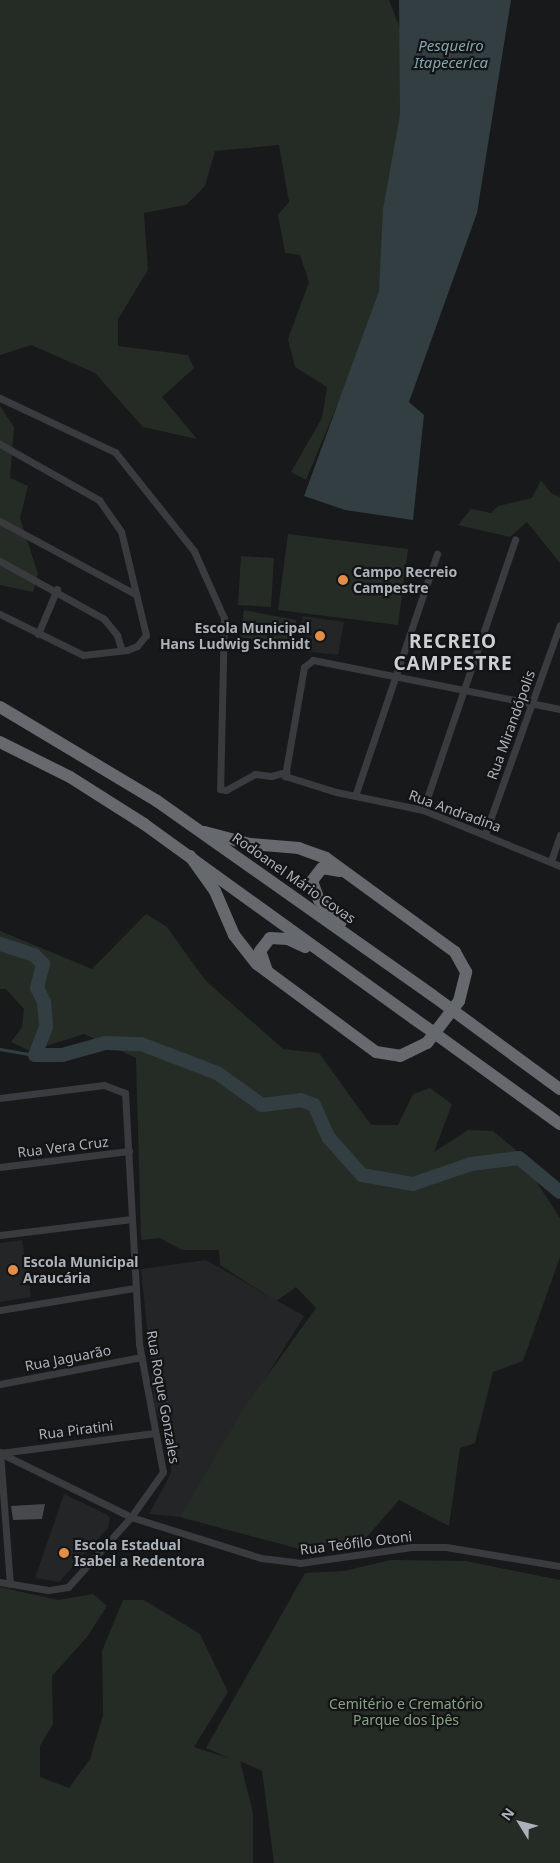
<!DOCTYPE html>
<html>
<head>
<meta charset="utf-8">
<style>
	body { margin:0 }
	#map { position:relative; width:560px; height:1863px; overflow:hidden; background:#18191a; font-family:"Noto Sans",sans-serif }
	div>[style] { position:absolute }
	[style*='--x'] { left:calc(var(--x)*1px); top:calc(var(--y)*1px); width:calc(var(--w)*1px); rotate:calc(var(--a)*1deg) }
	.built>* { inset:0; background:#242527 }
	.green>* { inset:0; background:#252c25 }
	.water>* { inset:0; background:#323e42 }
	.stream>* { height:2.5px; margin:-1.25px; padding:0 1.25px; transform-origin:1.25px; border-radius:1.25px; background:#323e42 }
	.river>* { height:14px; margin:-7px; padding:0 7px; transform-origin:7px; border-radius:7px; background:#323e42 }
	.building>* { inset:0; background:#47494d }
	.street>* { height:7px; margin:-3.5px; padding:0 3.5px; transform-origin:3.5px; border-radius:3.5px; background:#3a3b3f }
	.highway>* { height:12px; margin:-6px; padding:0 6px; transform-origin:6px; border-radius:6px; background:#666a6f }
	.highway-bridge>* { height:12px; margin:-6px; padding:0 6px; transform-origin:6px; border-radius:6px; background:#666a6f }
	.dots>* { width:14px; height:14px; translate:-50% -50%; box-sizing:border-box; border:2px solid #131415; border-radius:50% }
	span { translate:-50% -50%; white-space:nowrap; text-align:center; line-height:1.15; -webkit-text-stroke:4.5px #131415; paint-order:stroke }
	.poi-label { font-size:14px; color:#acb2b9; font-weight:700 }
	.left { translate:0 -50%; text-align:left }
	.right { translate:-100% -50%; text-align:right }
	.street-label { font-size:14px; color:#acb2b9 }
	.park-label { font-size:14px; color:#89a284 }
	.water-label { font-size:15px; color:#86a5b0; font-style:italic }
	.district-label { font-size:19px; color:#ccd0d5; font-weight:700; letter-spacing:1px }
	.north { position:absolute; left:495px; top:1798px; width:50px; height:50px; -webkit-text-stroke:4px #131415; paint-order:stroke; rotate:306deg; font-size:14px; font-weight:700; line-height:20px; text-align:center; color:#acb2b9 }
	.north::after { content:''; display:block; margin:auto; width:18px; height:22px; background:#acb2b9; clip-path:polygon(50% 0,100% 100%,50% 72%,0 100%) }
</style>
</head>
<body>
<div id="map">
	<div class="built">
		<div style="clip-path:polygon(303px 616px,344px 622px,338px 655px,295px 650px)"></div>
		<div style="clip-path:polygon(22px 1240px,31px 1297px,0 1302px,0 1243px)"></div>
		<div style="clip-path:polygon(206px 1260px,304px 1316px,180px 1517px,149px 1514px,171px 1473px,170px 1444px,155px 1408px,141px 1269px)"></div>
		<div style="clip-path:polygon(64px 1494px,106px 1514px,110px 1518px,108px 1528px,59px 1582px,35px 1578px)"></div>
	</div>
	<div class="green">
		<div style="clip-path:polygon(0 0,389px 0,413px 62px,394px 216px,367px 350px,348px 379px,306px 480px,291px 472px,322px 418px,327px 387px,295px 367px,288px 339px,309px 282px,300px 255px,285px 253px,278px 215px,289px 202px,279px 145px,215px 151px,205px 186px,186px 205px,144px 213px,148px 270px,118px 319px,118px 346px,188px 355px,194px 368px,162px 397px,197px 439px,143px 427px,95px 373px,31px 345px,0 355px)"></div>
		<div style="clip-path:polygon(0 406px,14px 427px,10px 478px,28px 486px,20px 518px,38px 574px,33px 592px,0 585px)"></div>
		<div style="clip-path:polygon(541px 480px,551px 493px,560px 497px,560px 563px,527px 522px,510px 537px,458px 525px,471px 509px,491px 513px,498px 506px,532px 498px)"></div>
		<div style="clip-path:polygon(288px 534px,408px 549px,398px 625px,278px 610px)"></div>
		<div style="clip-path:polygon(241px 556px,274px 558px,271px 607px,238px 605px)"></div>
		<div style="clip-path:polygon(244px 610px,296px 620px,291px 647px,240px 637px)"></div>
		<div style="clip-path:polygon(146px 914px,167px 927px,205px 980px,283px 1049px,319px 1053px,371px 1125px,398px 1125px,413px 1094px,430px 1088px,452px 1104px,434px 1152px,468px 1130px,493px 1131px,515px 1149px,560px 1218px,560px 1257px,523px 1361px,493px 1372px,475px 1443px,460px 1448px,449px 1526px,399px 1500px,366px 1538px,303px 1550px,180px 1517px,242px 1411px,316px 1308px,296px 1287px,276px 1301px,220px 1265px,219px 1250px,182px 1250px,160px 1238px,141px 1240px,136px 1058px,84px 1034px,30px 1051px,11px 1042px,22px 1027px,24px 1009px,6px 989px,0 989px,0 931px,92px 969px)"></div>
		<div style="clip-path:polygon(391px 1560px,466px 1561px,560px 1580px,560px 1863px,274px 1863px,262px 1771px,240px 1761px,253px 1813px,253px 1863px,0 1863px,0 1587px,58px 1600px,93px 1594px,107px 1606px,87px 1637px,52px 1676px,53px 1724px,40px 1746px,40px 1777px,69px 1788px,90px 1759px,103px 1715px,102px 1651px,123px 1600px,144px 1600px,200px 1634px,228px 1692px,194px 1747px,231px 1759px,206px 1748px,305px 1573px,344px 1571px)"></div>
	</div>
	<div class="water">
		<div style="clip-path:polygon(399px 0,511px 0,477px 213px,409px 402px,424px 415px,413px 520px,345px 510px,304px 496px,379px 291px,383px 209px,400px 115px)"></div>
	</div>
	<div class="stream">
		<div style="--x:0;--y:1049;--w:36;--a:10"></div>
	</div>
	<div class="river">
		<div style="--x:0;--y:944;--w:36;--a:18"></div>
		<div style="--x:34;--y:955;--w:13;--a:45"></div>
		<div style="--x:43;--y:964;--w:25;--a:104"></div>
		<div style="--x:37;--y:988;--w:16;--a:63"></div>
		<div style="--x:44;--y:1002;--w:25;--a:85"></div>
		<div style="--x:46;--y:1027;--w:30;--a:111"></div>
		<div style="--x:35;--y:1055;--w:27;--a:0"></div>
		<div style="--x:62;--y:1055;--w:45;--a:-15.6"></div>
		<div style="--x:105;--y:1043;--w:36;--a:2"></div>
		<div style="--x:141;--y:1044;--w:81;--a:20.9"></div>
		<div style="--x:217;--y:1073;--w:55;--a:35.4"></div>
		<div style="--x:262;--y:1105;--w:39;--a:-7"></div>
		<div style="--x:301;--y:1100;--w:14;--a:21"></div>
		<div style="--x:314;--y:1105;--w:36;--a:66"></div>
		<div style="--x:329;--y:1138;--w:50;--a:48.3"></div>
		<div style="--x:362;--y:1175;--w:52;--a:10"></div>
		<div style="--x:413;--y:1184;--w:61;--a:-19"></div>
		<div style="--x:471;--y:1164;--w:48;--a:-7.1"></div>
		<div style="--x:519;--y:1158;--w:53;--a:39.7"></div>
	</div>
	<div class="building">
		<div style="clip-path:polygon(45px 1504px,42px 1519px,13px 1520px,11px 1506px)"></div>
	</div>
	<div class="street">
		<div style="--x:0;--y:398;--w:127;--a:25.2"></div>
		<div style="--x:115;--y:452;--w:127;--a:51.4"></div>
		<div style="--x:194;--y:551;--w:73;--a:65.9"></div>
		<div style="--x:224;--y:618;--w:171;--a:91.3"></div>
		<div style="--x:220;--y:789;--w:6;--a:9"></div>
		<div style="--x:226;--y:790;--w:33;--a:-29"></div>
		<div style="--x:255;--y:774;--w:16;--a:7"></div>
		<div style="--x:271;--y:776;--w:16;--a:-15"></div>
		<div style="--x:0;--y:444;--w:114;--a:29.5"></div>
		<div style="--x:99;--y:500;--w:38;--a:55"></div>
		<div style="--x:121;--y:531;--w:107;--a:76.5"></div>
		<div style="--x:146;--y:635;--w:14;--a:129"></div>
		<div style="--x:137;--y:646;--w:11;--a:158"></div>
		<div style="--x:127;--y:650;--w:44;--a:173.5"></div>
		<div style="--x:83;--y:655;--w:93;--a:-153.7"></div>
		<div style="--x:0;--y:521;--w:153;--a:28.4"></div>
		<div style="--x:0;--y:561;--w:119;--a:29.1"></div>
		<div style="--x:104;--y:619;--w:21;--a:51"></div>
		<div style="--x:117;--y:635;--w:14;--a:73"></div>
		<div style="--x:38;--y:634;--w:49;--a:-67.1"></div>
		<div style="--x:560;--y:709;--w:252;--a:-168.8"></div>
		<div style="--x:313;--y:660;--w:11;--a:142"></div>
		<div style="--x:304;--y:667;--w:111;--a:99.9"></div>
		<div style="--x:285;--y:776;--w:53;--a:17.4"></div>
		<div style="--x:336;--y:792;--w:89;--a:11.7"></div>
		<div style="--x:423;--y:810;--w:148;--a:22.2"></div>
		<div style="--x:355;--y:796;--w:256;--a:-71.3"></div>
		<div style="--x:423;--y:810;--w:286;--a:-71.2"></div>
		<div style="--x:485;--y:834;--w:222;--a:-70.3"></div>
		<div style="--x:551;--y:861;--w:28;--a:-71"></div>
		<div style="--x:0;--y:1098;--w:105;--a:-7.1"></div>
		<div style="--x:104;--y:1085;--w:22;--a:21"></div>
		<div style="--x:125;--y:1093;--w:251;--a:86.8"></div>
		<div style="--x:139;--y:1344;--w:130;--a:79.4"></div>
		<div style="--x:163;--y:1472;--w:55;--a:125.4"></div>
		<div style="--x:131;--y:1517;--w:94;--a:132"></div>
		<div style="--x:68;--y:1587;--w:20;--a:171"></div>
		<div style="--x:48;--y:1590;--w:49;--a:-170.5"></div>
		<div style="--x:0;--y:1167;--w:130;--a:-7.1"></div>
		<div style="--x:0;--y:1235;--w:133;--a:-6.9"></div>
		<div style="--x:0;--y:1310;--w:137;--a:-9.3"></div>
		<div style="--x:0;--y:1384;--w:144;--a:-10.8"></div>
		<div style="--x:0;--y:1452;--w:132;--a:85.7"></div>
		<div style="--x:0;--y:1453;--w:146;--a:26"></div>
		<div style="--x:131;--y:1517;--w:136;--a:17.5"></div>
		<div style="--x:261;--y:1558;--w:39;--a:7"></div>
		<div style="--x:300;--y:1563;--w:113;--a:-8.1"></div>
		<div style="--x:412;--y:1547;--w:34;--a:0"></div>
		<div style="--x:446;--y:1547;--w:116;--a:9.5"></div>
		<div style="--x:0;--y:1453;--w:156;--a:-7.4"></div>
	</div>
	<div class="highway">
		<div style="--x:0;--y:707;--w:183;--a:30.9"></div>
		<div style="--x:157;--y:801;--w:337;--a:35.2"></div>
		<div style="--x:0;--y:742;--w:78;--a:26.6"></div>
		<div style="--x:70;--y:777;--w:88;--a:32.4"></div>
		<div style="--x:144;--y:824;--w:332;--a:35.8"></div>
		<div style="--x:190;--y:856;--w:43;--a:54.5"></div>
		<div style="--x:215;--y:891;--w:48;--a:66.6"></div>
		<div style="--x:234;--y:935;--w:37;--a:52"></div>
		<div style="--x:257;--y:964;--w:148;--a:36.5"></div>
		<div style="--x:376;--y:1052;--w:24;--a:9"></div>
		<div style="--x:400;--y:1056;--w:30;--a:-26"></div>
		<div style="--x:427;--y:1043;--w:53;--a:-52.7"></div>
		<div style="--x:459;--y:1001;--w:30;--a:-76"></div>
		<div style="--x:466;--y:972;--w:23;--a:-119"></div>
		<div style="--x:455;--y:952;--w:160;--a:-143.9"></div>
		<div style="--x:326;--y:858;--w:29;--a:-160"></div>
		<div style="--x:299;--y:848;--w:49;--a:-175.3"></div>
		<div style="--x:250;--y:844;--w:48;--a:-165.4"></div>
		<div style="--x:340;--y:871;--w:18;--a:-171"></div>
		<div style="--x:322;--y:868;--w:16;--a:128"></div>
		<div style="--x:312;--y:881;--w:20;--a:70"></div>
		<div style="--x:319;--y:900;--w:31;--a:45"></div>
		<div style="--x:267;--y:971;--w:21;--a:-109"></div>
		<div style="--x:260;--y:951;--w:16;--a:-52"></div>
		<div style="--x:270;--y:938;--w:18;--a:3"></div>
		<div style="--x:288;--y:939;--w:19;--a:25"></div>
		<div style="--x:455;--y:1012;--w:130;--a:36.3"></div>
		<div style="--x:437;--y:1035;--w:152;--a:35.9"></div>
	</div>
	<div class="highway-bridge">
		<div style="--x:432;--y:995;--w:29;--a:36"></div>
		<div style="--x:413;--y:1018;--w:29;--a:35"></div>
	</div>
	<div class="dots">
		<div style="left:343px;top:580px;background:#e38e48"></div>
		<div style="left:320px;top:636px;background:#e38e48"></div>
		<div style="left:13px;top:1270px;background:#e38e48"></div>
		<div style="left:64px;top:1553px;background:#e38e48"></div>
	</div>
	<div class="poi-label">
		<span class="left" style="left:353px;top:580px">Campo Recreio<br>Campestre</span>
		<span class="right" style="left:310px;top:636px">Escola Municipal<br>Hans Ludwig Schmidt</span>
		<span class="left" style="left:23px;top:1270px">Escola Municipal<br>Araucária</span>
		<span class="left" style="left:74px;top:1553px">Escola Estadual<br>Isabel a Redentora</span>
	</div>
	<div class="street-label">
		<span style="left:511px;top:725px;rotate:-70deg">Rua Mirandópolis</span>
		<span style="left:455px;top:811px;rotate:20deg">Rua Andradina</span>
		<span style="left:294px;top:878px;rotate:35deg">Rodoanel Mário Covas</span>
		<span style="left:63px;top:1147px;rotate:-7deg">Rua Vera Cruz</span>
		<span style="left:68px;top:1358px;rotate:-11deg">Rua Jaguarão</span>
		<span style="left:163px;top:1397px;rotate:80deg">Rua Roque Gonzales</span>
		<span style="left:76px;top:1430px;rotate:-7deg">Rua Piratini</span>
		<span style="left:356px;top:1543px;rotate:-7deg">Rua Teófilo Otoni</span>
	</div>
	<div class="park-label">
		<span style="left:406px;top:1712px">Cemitério e Crematório<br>Parque dos Ipês</span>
	</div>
	<div class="water-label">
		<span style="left:451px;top:54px">Pesqueiro<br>Itapecerica</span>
	</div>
	<div class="district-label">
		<span style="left:453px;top:653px">RECREIO<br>CAMPESTRE</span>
	</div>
	<div class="north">N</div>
</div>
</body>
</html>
